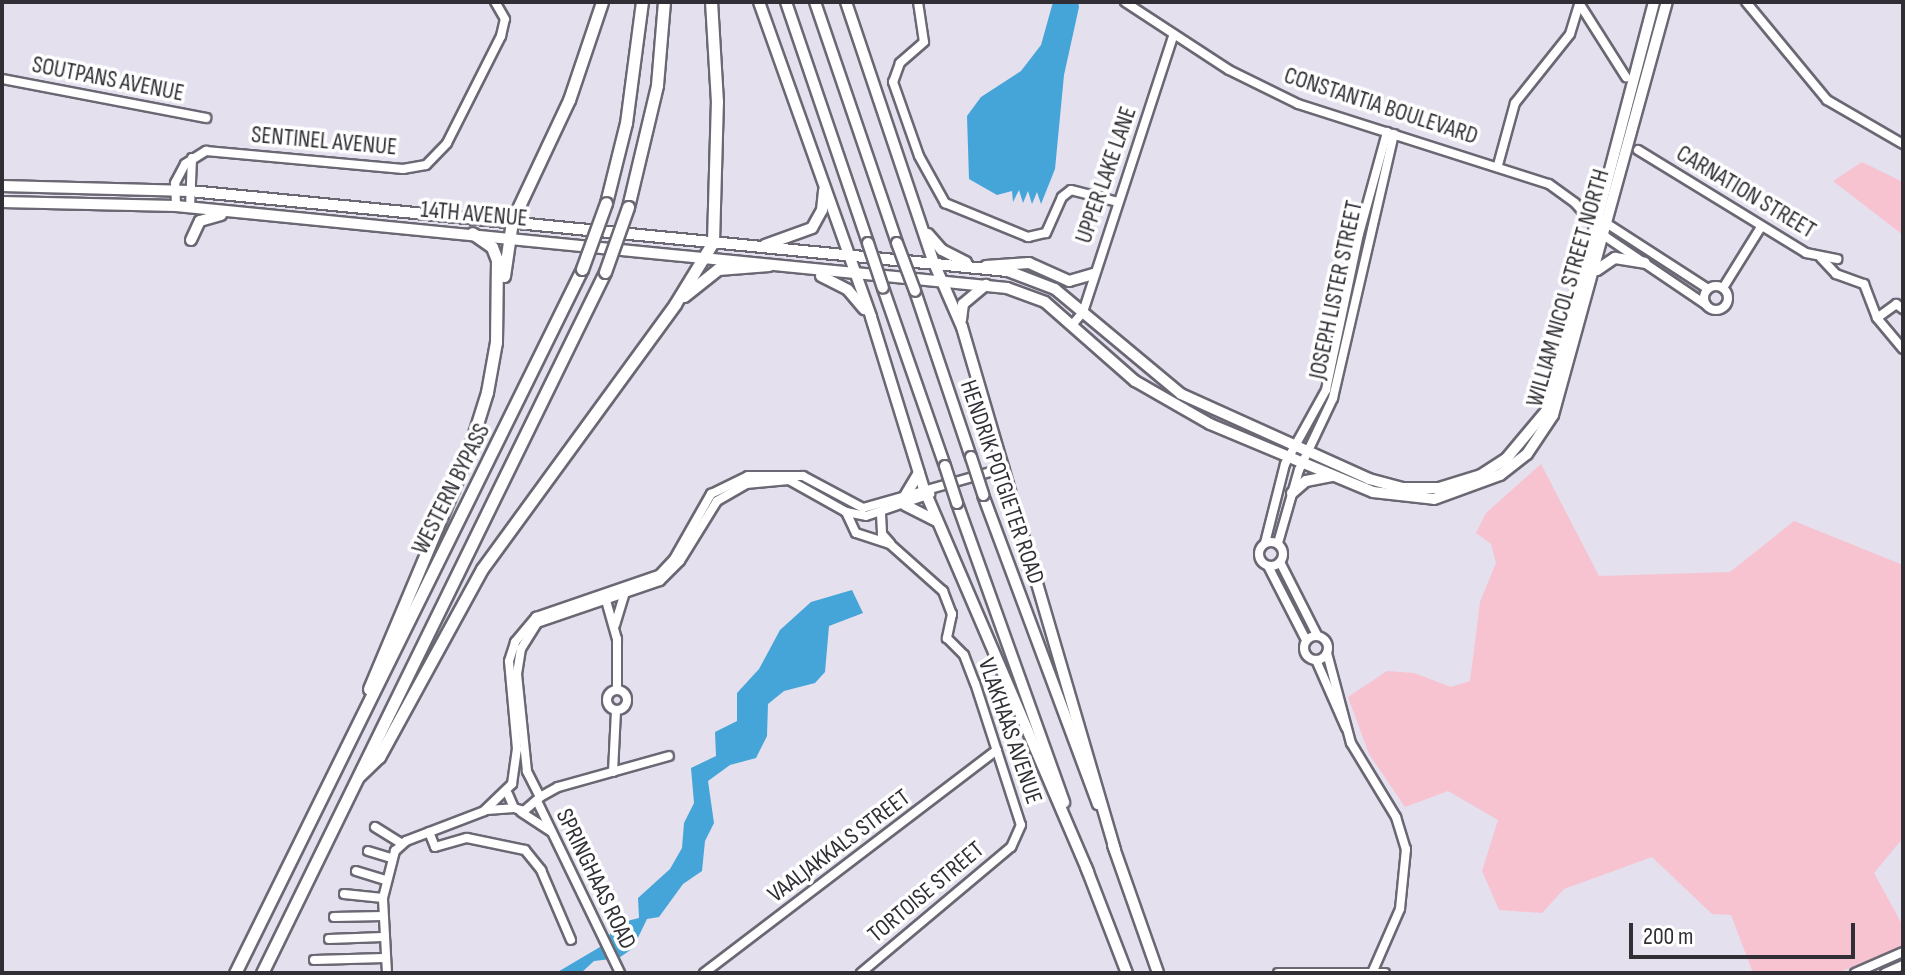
<!DOCTYPE html>
<html>
<head>
<meta charset="utf-8">
<style>
	body { margin:0 }
	#map { position:relative; width:1905px; height:975px; overflow:hidden; background:#e4e0ee; font-family:"Sofia Sans Condensed",sans-serif }
	div>[style] { position:absolute }
	[style*='--x'] { left:calc(var(--x)*1px); top:calc(var(--y)*1px); width:calc(var(--w)*1px); rotate:calc(var(--a)*1deg) }
	.green>* { inset:0; background:#f7c3d0 }
	.water>* { inset:0; background:#45a4d8 }
	.roads { filter:drop-shadow(2px 0 #6b6773) drop-shadow(-2px 0 #6b6773) drop-shadow(0 2px #6b6773) drop-shadow(0 -2px #6b6773) }
	.minor>* { height:8px; margin:-4px; padding:0 4px; transform-origin:4px; border-radius:4px; background:#fff }
	.minor>.ring { margin:-4px; padding:0; box-sizing:content-box; background:none; border:8px solid #fff; border-radius:50% }
	.major>* { height:10px; margin:-5px; padding:0 5px; transform-origin:5px; border-radius:5px; background:#fff }
	.highway>* { height:11px; margin:-5.5px; padding:0 5.5px; transform-origin:5.5px; border-radius:5.5px; background:#fff }
	.bridges { filter:drop-shadow(2px 0 #6b6773) drop-shadow(-2px 0 #6b6773) drop-shadow(0 2px #6b6773) drop-shadow(0 -2px #6b6773) }
	.major-bridge>* { height:10px; margin:-5px; padding:0 5px; transform-origin:5px; border-radius:5px; background:#fff }
	.highway-bridge>* { height:11px; margin:-5.5px; padding:0 5.5px; transform-origin:5.5px; border-radius:5.5px; background:#fff }
	span { translate:-50% -50%; white-space:nowrap; text-align:center; line-height:1.15; -webkit-text-stroke:7px #fff; paint-order:stroke }
	.street-label { font-size:24px; color:#312f35 }
	.frame { position:absolute; inset:0; border:4px solid #312f35; pointer-events:none }
	.scale { position:absolute; left:1629px; top:923px; width:226px; height:36px; box-sizing:border-box; border:4px solid #312f35; border-top:0; padding-left:10px; font-size:24px; line-height:28px; white-space:nowrap; color:#312f35; -webkit-text-stroke:6px #fff; paint-order:stroke }
</style>
</head>
<body>
<div id="map">
	<div class="green">
		<div style="clip-path:polygon(1862px 162px,1903px 182px,1903px 235px,1833px 181px)"></div>
		<div style="clip-path:polygon(1541px 464px,1599px 576px,1730px 572px,1794px 521px,1903px 565px,1903px 838px,1874px 873px,1903px 926px,1903px 947px,1837px 973px,1753px 973px,1731px 915px,1712px 914px,1652px 857px,1564px 889px,1542px 913px,1499px 910px,1482px 871px,1498px 820px,1448px 791px,1405px 807px,1369px 754px,1348px 697px,1387px 671px,1414px 673px,1451px 687px,1470px 681px,1480px 602px,1496px 563px,1491px 544px,1476px 533px,1486px 513px)"></div>
	</div>
	<div class="water">
		<div style="clip-path:polygon(1053px 2px,1078px 2px,1079px 7px,1064px 75px,1055px 169px,1041px 204px,1037px 192px,1032px 204px,1028px 191px,1023px 203px,1019px 190px,1013px 202px,1012px 191px,997px 195px,969px 179px,967px 116px,981px 97px,1021px 71px,1041px 45px)"></div>
		<div style="clip-path:polygon(852px 590px,863px 613px,829px 626px,825px 672px,815px 683px,784px 691px,768px 704px,767px 736px,756px 758px,730px 765px,708px 781px,714px 823px,705px 841px,702px 871px,683px 884px,659px 917px,647px 919px,633px 948px,619px 958px,594px 961px,581px 973px,556px 973px,605px 944px,615px 924px,639px 918px,638px 898px,670px 869px,682px 848px,684px 823px,694px 803px,691px 768px,716px 756px,715px 732px,737px 721px,737px 693px,759px 669px,780px 630px,811px 602px)"></div>
	</div>
	<div class="roads">
		<div class="minor">
			<div style="--x:918;--y:2;--w:40;--a:81.5"></div>
			<div style="--x:924;--y:42;--w:32;--a:139"></div>
			<div style="--x:900;--y:63;--w:20;--a:110"></div>
			<div style="--x:893;--y:82;--w:78;--a:70.6"></div>
			<div style="--x:919;--y:156;--w:54;--a:61"></div>
			<div style="--x:945;--y:203;--w:90;--a:22.3"></div>
			<div style="--x:1028;--y:237;--w:18;--a:-13"></div>
			<div style="--x:1046;--y:233;--w:39;--a:-66"></div>
			<div style="--x:1062;--y:197;--w:11;--a:-38"></div>
			<div style="--x:1071;--y:190;--w:49;--a:14.3"></div>
			<div style="--x:1125;--y:2;--w:124;--a:33.2"></div>
			<div style="--x:1229;--y:70;--w:77;--a:26.2"></div>
			<div style="--x:1298;--y:104;--w:263;--a:17.7"></div>
			<div style="--x:1549;--y:184;--w:32;--a:36"></div>
			<div style="--x:1575;--y:203;--w:46;--a:47.6"></div>
			<div style="--x:1606;--y:237;--w:120;--a:34.1"></div>
			<div style="--x:1746;--y:2;--w:127;--a:50.4"></div>
			<div style="--x:1827;--y:100;--w:88;--a:30.1"></div>
			<div style="--x:1579;--y:3;--w:88;--a:57.6"></div>
			<div style="--x:2;--y:79;--w:208;--a:10.8"></div>
			<div style="--x:1638;--y:150;--w:197;--a:31.5"></div>
			<div style="--x:1806;--y:253;--w:32;--a:11"></div>
			<div style="--x:1498;--y:165;--w:64;--a:-74.7"></div>
			<div style="--x:1515;--y:103;--w:88;--a:-51.4"></div>
			<div style="--x:1570;--y:34;--w:31;--a:-73"></div>
			<div style="--x:176;--y:206;--w:23;--a:-92"></div>
			<div style="--x:175;--y:183;--w:21;--a:-62"></div>
			<div style="--x:185;--y:164;--w:25;--a:-32"></div>
			<div style="--x:206;--y:151;--w:198;--a:5.2"></div>
			<div style="--x:403;--y:169;--w:23;--a:-10"></div>
			<div style="--x:426;--y:165;--w:30;--a:-46"></div>
			<div style="--x:447;--y:143;--w:120;--a:-63.2"></div>
			<div style="--x:501;--y:36;--w:17;--a:-77"></div>
			<div style="--x:505;--y:19;--w:20;--a:-120"></div>
			<div style="--x:190;--y:208;--w:50;--a:-87.7"></div>
			<div style="--x:1603;--y:221;--w:125;--a:32.9"></div>
			<div style="--x:1821;--y:258;--w:22;--a:47"></div>
			<div style="--x:1836;--y:274;--w:30;--a:20"></div>
			<div style="--x:1864;--y:284;--w:36;--a:69"></div>
			<div style="--x:1877;--y:318;--w:40;--a:50"></div>
			<div class="ring" style="left:1704px;top:286px;width:16px;height:16px"></div>
			<div style="--x:1723;--y:288;--w:72;--a:-58.1"></div>
			<div style="--x:1877;--y:318;--w:24;--a:-36"></div>
			<div style="--x:1896;--y:304;--w:9;--a:36"></div>
			<div style="--x:1073;--y:324;--w:16;--a:-50"></div>
			<div style="--x:1083;--y:312;--w:290;--a:-71.9"></div>
			<div style="--x:846;--y:512;--w:23;--a:65"></div>
			<div style="--x:856;--y:533;--w:36;--a:18"></div>
			<div style="--x:890;--y:544;--w:71;--a:41.6"></div>
			<div style="--x:943;--y:591;--w:25;--a:69"></div>
			<div style="--x:952;--y:614;--w:25;--a:102"></div>
			<div style="--x:947;--y:638;--w:24;--a:45"></div>
			<div style="--x:964;--y:655;--w:30;--a:69"></div>
			<div style="--x:975;--y:683;--w:149;--a:72.1"></div>
			<div style="--x:1021;--y:825;--w:24;--a:114"></div>
			<div style="--x:1011;--y:847;--w:196;--a:140"></div>
			<div style="--x:881;--y:514;--w:20;--a:87"></div>
			<div style="--x:882;--y:534;--w:12;--a:48"></div>
			<div class="ring" style="left:1259px;top:542px;width:16px;height:16px"></div>
			<div style="--x:1265;--y:543;--w:81;--a:-75.8"></div>
			<div style="--x:1285;--y:464;--w:85;--a:-61"></div>
			<div style="--x:1326;--y:390;--w:159;--a:-78.1"></div>
			<div style="--x:1359;--y:234;--w:106;--a:-74.6"></div>
			<div style="--x:1278;--y:543;--w:76;--a:-74"></div>
			<div style="--x:1299;--y:470;--w:80;--a:-64.7"></div>
			<div style="--x:1333;--y:398;--w:271;--a:-77"></div>
			<div style="--x:1280;--y:562;--w:82;--a:63.1"></div>
			<div style="--x:1268;--y:566;--w:83;--a:62.8"></div>
			<div style="--x:605;--y:597;--w:44;--a:74.1"></div>
			<div style="--x:617;--y:639;--w:51;--a:90"></div>
			<div style="--x:615;--y:625;--w:31;--a:-73"></div>
			<div class="ring" style="left:1304px;top:636px;width:16px;height:16px"></div>
			<div style="--x:1327;--y:653;--w:93;--a:75.1"></div>
			<div style="--x:1351;--y:743;--w:87;--a:58.7"></div>
			<div style="--x:1396;--y:817;--w:34;--a:73"></div>
			<div style="--x:1406;--y:849;--w:60;--a:95.7"></div>
			<div style="--x:1400;--y:909;--w:70;--a:113.6"></div>
			<div style="--x:1316;--y:660;--w:74;--a:66.2"></div>
			<div class="ring" style="left:607px;top:690px;width:12px;height:12px"></div>
			<div style="--x:613;--y:772;--w:62;--a:-87.2"></div>
			<div style="--x:508;--y:794;--w:15;--a:67"></div>
			<div style="--x:514;--y:808;--w:10;--a:17"></div>
			<div style="--x:524;--y:811;--w:21;--a:-41"></div>
			<div style="--x:540;--y:797;--w:29;--a:-117"></div>
			<div style="--x:527;--y:771;--w:98;--a:-95.9"></div>
			<div style="--x:517;--y:674;--w:25;--a:-81"></div>
			<div style="--x:521;--y:649;--w:31;--a:-58"></div>
			<div style="--x:537;--y:623;--w:130;--a:-18.9"></div>
			<div style="--x:660;--y:581;--w:28;--a:-45"></div>
			<div style="--x:680;--y:561;--w:70;--a:-58.3"></div>
			<div style="--x:717;--y:501;--w:34;--a:-30"></div>
			<div style="--x:746;--y:484;--w:43;--a:-5.3"></div>
			<div style="--x:789;--y:480;--w:65;--a:29.3"></div>
			<div style="--x:846;--y:512;--w:20;--a:11"></div>
			<div style="--x:866;--y:516;--w:68;--a:-19"></div>
			<div style="--x:540;--y:797;--w:21;--a:-29"></div>
			<div style="--x:558;--y:787;--w:115;--a:-15.6"></div>
			<div style="--x:538;--y:803;--w:189;--a:64.2"></div>
			<div style="--x:487;--y:810;--w:27;--a:-4"></div>
			<div style="--x:521;--y:812;--w:35;--a:33"></div>
			<div style="--x:375;--y:827;--w:32;--a:32"></div>
			<div style="--x:429;--y:832;--w:16;--a:68"></div>
			<div style="--x:435;--y:847;--w:33;--a:-16"></div>
			<div style="--x:467;--y:838;--w:59;--a:11.7"></div>
			<div style="--x:525;--y:850;--w:26;--a:51"></div>
			<div style="--x:541;--y:870;--w:76;--a:66.8"></div>
			<div style="--x:368;--y:851;--w:24;--a:17"></div>
			<div style="--x:356;--y:871;--w:31;--a:17"></div>
			<div style="--x:344;--y:894;--w:39;--a:6"></div>
			<div style="--x:334;--y:917;--w:49;--a:-1.2"></div>
			<div style="--x:329;--y:939;--w:54;--a:-2.1"></div>
			<div style="--x:314;--y:960;--w:71;--a:-1.6"></div>
			<div style="--x:387;--y:973;--w:75;--a:-93.1"></div>
			<div style="--x:383;--y:898;--w:49;--a:-75.7"></div>
			<div style="--x:395;--y:851;--w:15;--a:-42"></div>
			<div style="--x:406;--y:841;--w:84;--a:-21"></div>
			<div style="--x:484;--y:811;--w:39;--a:-44"></div>
			<div style="--x:512;--y:784;--w:35;--a:-82"></div>
			<div style="--x:517;--y:749;--w:88;--a:-95.2"></div>
			<div style="--x:509;--y:661;--w:20;--a:-72"></div>
			<div style="--x:515;--y:642;--w:33;--a:-50"></div>
			<div style="--x:536;--y:617;--w:130;--a:-18.9"></div>
			<div style="--x:659;--y:575;--w:22;--a:-47"></div>
			<div style="--x:674;--y:559;--w:75;--a:-60.4"></div>
			<div style="--x:711;--y:494;--w:41;--a:-25.9"></div>
			<div style="--x:748;--y:476;--w:55;--a:0"></div>
			<div style="--x:803;--y:476;--w:68;--a:28.1"></div>
			<div style="--x:863;--y:508;--w:147;--a:-15.8"></div>
			<div style="--x:704;--y:973;--w:368;--a:-37.3"></div>
			<div style="--x:1278;--y:973;--w:107;--a:0"></div>
			<div style="--x:1855;--y:973;--w:52;--a:-23.6"></div>
			<div style="--x:1885;--y:973;--w:20;--a:-24"></div>
		</div>
		<div class="major">
			<div style="--x:759;--y:2;--w:334;--a:70.4"></div>
			<div style="--x:871;--y:317;--w:180;--a:72.9"></div>
			<div style="--x:924;--y:489;--w:417;--a:66.8"></div>
			<div style="--x:786;--y:2;--w:255;--a:71.2"></div>
			<div style="--x:815;--y:2;--w:255;--a:71.2"></div>
			<div style="--x:846;--y:2;--w:275;--a:71.4"></div>
			<div style="--x:934;--y:263;--w:70;--a:66.4"></div>
			<div style="--x:962;--y:327;--w:545;--a:73.69"></div>
			<div style="--x:2;--y:186;--w:188;--a:1.5"></div>
			<div style="--x:190;--y:191;--w:822;--a:5.59"></div>
			<div style="--x:1008;--y:271;--w:50;--a:21"></div>
			<div style="--x:1055;--y:289;--w:164;--a:39.8"></div>
			<div style="--x:1181;--y:394;--w:206;--a:24.3"></div>
			<div style="--x:1369;--y:479;--w:35;--a:15"></div>
			<div style="--x:1403;--y:488;--w:36;--a:0"></div>
			<div style="--x:1439;--y:488;--w:44;--a:-17.2"></div>
			<div style="--x:1481;--y:475;--w:30;--a:-33"></div>
			<div style="--x:1506;--y:459;--w:64;--a:-50.1"></div>
			<div style="--x:1547;--y:410;--w:422;--a:-75.3"></div>
			<div style="--x:2;--y:202;--w:174;--a:1.3"></div>
			<div style="--x:176;--y:206;--w:835;--a:5.64"></div>
			<div style="--x:1007;--y:288;--w:40;--a:20.2"></div>
			<div style="--x:1045;--y:302;--w:120;--a:41.3"></div>
			<div style="--x:1135;--y:381;--w:86;--a:29.8"></div>
			<div style="--x:1210;--y:424;--w:177;--a:22.6"></div>
			<div style="--x:1373;--y:492;--w:61;--a:6.5"></div>
			<div style="--x:1434;--y:499;--w:70;--a:-20"></div>
			<div style="--x:1500;--y:475;--w:34;--a:-38"></div>
			<div style="--x:1527;--y:454;--w:47;--a:-56.3"></div>
			<div style="--x:1553;--y:415;--w:428;--a:-74.6"></div>
			<div style="--x:928;--y:234;--w:21;--a:49"></div>
			<div style="--x:942;--y:250;--w:27;--a:27"></div>
			<div style="--x:191;--y:240;--w:21;--a:-65"></div>
			<div style="--x:200;--y:221;--w:22;--a:-16"></div>
			<div style="--x:765;--y:245;--w:50;--a:-19.9"></div>
			<div style="--x:812;--y:228;--w:21;--a:-61"></div>
			<div style="--x:822;--y:210;--w:20;--a:-84"></div>
			<div style="--x:986;--y:266;--w:43;--a:-4"></div>
			<div style="--x:1029;--y:263;--w:44;--a:24.2"></div>
			<div style="--x:1069;--y:281;--w:25;--a:-16"></div>
			<div style="--x:1597;--y:270;--w:22;--a:-34"></div>
			<div style="--x:1615;--y:258;--w:30;--a:9"></div>
			<div style="--x:821;--y:276;--w:30;--a:27"></div>
			<div style="--x:848;--y:290;--w:25;--a:50"></div>
			<div style="--x:883;--y:288;--w:188;--a:70.8"></div>
			<div style="--x:915;--y:291;--w:175;--a:71.4"></div>
			<div style="--x:961;--y:320;--w:16;--a:-83"></div>
			<div style="--x:963;--y:304;--w:30;--a:-40"></div>
			<div style="--x:1292;--y:493;--w:18;--a:-41"></div>
			<div style="--x:1306;--y:481;--w:26;--a:-11"></div>
			<div style="--x:983;--y:495;--w:330;--a:69.6"></div>
			<div style="--x:905;--y:496;--w:27;--a:-59"></div>
			<div style="--x:957;--y:503;--w:318;--a:70.3"></div>
			<div style="--x:905;--y:505;--w:36;--a:27"></div>
			<div style="--x:1113;--y:845;--w:136;--a:70.6"></div>
			<div style="--x:1086;--y:867;--w:114;--a:68.9"></div>
		</div>
		<div class="highway">
			<div style="--x:606;--y:203;--w:82;--a:-76"></div>
			<div style="--x:626;--y:123;--w:122;--a:-82.5"></div>
			<div style="--x:628;--y:207;--w:125;--a:-76.6"></div>
			<div style="--x:657;--y:85;--w:83;--a:-85.2"></div>
			<div style="--x:504;--y:276;--w:56;--a:-81.7"></div>
			<div style="--x:512;--y:221;--w:134;--a:-64.8"></div>
			<div style="--x:569;--y:100;--w:103;--a:-71.4"></div>
			<div style="--x:684;--y:296;--w:43;--a:-38.5"></div>
			<div style="--x:718;--y:269;--w:51;--a:-4.5"></div>
			<div style="--x:369;--y:689;--w:253;--a:-67.2"></div>
			<div style="--x:467;--y:456;--w:67;--a:-72.6"></div>
			<div style="--x:487;--y:392;--w:51;--a:-79.8"></div>
			<div style="--x:496;--y:342;--w:82;--a:-89.3"></div>
			<div style="--x:497;--y:260;--w:14;--a:-111"></div>
			<div style="--x:492;--y:247;--w:24;--a:-145"></div>
			<div style="--x:359;--y:776;--w:28;--a:-44"></div>
			<div style="--x:379;--y:757;--w:214;--a:-61.3"></div>
			<div style="--x:482;--y:569;--w:328;--a:-53.9"></div>
			<div style="--x:675;--y:304;--w:73;--a:-58.5"></div>
			<div style="--x:713;--y:242;--w:140;--a:-88.4"></div>
			<div style="--x:717;--y:102;--w:100;--a:-93.4"></div>
			<div style="--x:235;--y:973;--w:785;--a:-63.76"></div>
			<div style="--x:262;--y:973;--w:780;--a:-63.93"></div>
		</div>
	</div>
	<div class="bridges">
		<div class="major-bridge">
			<div style="--x:868;--y:243;--w:47;--a:71.6"></div>
			<div style="--x:897;--y:243;--w:51;--a:69.4"></div>
			<div style="--x:971;--y:457;--w:40;--a:72"></div>
			<div style="--x:945;--y:466;--w:39;--a:72"></div>
		</div>
		<div class="highway-bridge">
			<div style="--x:582;--y:269;--w:70;--a:-70"></div>
			<div style="--x:605;--y:272;--w:69;--a:-70.5"></div>
		</div>
	</div>
	<div class="street-label">
		<span style="left:108px;top:79px;rotate:11deg">SOUTPANS AVENUE</span>
		<span style="left:1381px;top:106px;rotate:18deg">CONSTANTIA BOULEVARD</span>
		<span style="left:324px;top:141px;rotate:5deg">SENTINEL AVENUE</span>
		<span style="left:1106px;top:175px;rotate:-71deg">UPPER LAKE LANE</span>
		<span style="left:1746px;top:192px;rotate:31deg">CARNATION STREET</span>
		<span style="left:474px;top:214px;rotate:5deg">14TH AVENUE</span>
		<span style="left:1568px;top:288px;rotate:-74deg">WILLIAM NICOL STREET NORTH</span>
		<span style="left:1336px;top:290px;rotate:-78deg">JOSEPH LISTER STREET</span>
		<span style="left:1002px;top:482px;rotate:71deg">HENDRIK POTGIETER ROAD</span>
		<span style="left:451px;top:489px;rotate:-63deg">WESTERN BYPASS</span>
		<span style="left:1010px;top:731px;rotate:71deg">VLAKHAAS AVENUE</span>
		<span style="left:839px;top:846px;rotate:-37deg">VAALJAKKALS STREET</span>
		<span style="left:596px;top:879px;rotate:64deg">SPRINGHAAS ROAD</span>
		<span style="left:926px;top:892px;rotate:-40deg">TORTOISE STREET</span>
	</div>
	<div class="frame"></div>
	<div class="scale">200 m</div>
</div>
</body>
</html>
